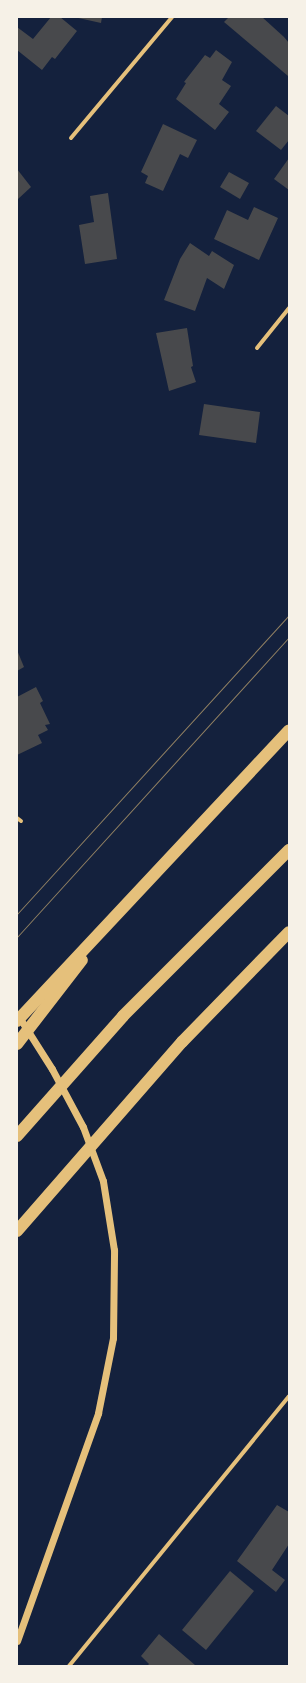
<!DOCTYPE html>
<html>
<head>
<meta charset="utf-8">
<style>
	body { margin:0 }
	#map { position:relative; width:306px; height:1683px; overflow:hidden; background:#14213d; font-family:Karla,sans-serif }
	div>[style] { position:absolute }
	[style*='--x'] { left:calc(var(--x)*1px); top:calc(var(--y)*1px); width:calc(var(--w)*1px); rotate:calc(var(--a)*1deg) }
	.building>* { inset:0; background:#48494c }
	.minor>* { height:4px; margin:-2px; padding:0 2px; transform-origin:2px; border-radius:2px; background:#e5c07b }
	.tertiary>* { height:7px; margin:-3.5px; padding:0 3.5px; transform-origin:3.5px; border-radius:3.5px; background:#e5c07b }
	.motorway>* { height:12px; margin:-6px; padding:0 6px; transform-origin:6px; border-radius:6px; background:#e5c07b }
	.tram>* { height:1px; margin:-0.5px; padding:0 0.5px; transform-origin:0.5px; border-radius:0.5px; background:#918062 }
	span { translate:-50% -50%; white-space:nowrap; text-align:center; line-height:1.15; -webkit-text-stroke:3px #f6f1e7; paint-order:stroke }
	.frame { position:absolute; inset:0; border:18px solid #f6f1e7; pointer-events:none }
</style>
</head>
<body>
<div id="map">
	<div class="building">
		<div style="clip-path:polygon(51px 17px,60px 17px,77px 31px,55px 59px,52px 57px,42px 70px,17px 50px,17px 27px,33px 39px)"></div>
		<div style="clip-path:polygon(74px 17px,102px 17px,101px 23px)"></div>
		<div style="clip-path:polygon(229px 17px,262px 17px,284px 37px,289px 43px,288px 76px,224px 22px)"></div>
		<div style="clip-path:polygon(216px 50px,232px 62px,222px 80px,231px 86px,219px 104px,229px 112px,215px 130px,176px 99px,186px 83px,184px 82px,205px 55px,210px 58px)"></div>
		<div style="clip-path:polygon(276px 106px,289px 116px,289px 140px,281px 150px,256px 131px)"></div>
		<div style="clip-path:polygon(163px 124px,197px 140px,188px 158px,180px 154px,163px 191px,145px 183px,148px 176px,141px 172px)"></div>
		<div style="clip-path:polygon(289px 158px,289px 190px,274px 179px)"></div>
		<div style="clip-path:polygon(17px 169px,31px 187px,17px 200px)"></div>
		<div style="clip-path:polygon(229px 172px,249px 183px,240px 199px,220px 187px)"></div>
		<div style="clip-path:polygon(108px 193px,117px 259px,85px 264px,79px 225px,94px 222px,90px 196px)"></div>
		<div style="clip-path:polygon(254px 207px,278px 218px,259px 260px,214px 239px,227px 210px,248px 220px)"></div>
		<div style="clip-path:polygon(190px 243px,209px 256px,212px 251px,234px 265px,224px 289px,207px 278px,195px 311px,164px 300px,180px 259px)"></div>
		<div style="clip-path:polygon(187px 328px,193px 366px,191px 367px,196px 382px,169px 391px,156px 333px)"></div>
		<div style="clip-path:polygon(204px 404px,260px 412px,256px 443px,199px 435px)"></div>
		<div style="clip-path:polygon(17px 650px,24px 667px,17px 671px)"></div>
		<div style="clip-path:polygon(36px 687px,43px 701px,40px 703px,50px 724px,45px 725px,48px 730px,38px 735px,42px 743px,17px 755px,17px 697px)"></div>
		<div style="clip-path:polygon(277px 1505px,289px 1512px,289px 1544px,272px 1570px,285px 1580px,276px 1592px,237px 1561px)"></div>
		<div style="clip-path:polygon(230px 1571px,254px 1591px,206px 1650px,182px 1630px)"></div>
		<div style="clip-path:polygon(159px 1634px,195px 1665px,194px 1666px,147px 1666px,149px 1664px,141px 1656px)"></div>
	</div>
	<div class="minor">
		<div style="--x:71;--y:138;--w:158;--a:-50.1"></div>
		<div style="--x:257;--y:348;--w:51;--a:-51.3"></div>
		<div style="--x:17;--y:818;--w:5;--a:37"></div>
		<div style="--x:69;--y:1666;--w:348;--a:-50.8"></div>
	</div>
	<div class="tertiary">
		<div style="--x:17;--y:1641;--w:242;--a:-70.4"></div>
		<div style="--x:98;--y:1413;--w:76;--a:-78.7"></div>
		<div style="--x:113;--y:1338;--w:88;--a:-89.3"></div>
		<div style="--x:114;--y:1250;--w:70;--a:-99.1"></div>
		<div style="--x:103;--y:1181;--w:58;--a:-110.3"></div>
		<div style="--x:83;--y:1127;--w:66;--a:-118.1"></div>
		<div style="--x:52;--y:1069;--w:62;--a:-122.4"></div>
	</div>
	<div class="motorway">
		<div style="--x:17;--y:1021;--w:398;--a:-46.9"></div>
		<div style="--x:17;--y:1044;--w:106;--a:-52.3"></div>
		<div style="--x:17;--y:1136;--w:160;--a:-48.5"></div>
		<div style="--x:123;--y:1016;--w:235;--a:-45"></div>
		<div style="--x:17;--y:1231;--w:251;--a:-48.9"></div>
		<div style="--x:182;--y:1042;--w:153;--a:-45.8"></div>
	</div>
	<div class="tram">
		<div style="--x:17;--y:914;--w:404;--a:-47.7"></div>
		<div style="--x:17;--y:937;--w:405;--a:-47.8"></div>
	</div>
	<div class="frame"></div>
</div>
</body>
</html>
